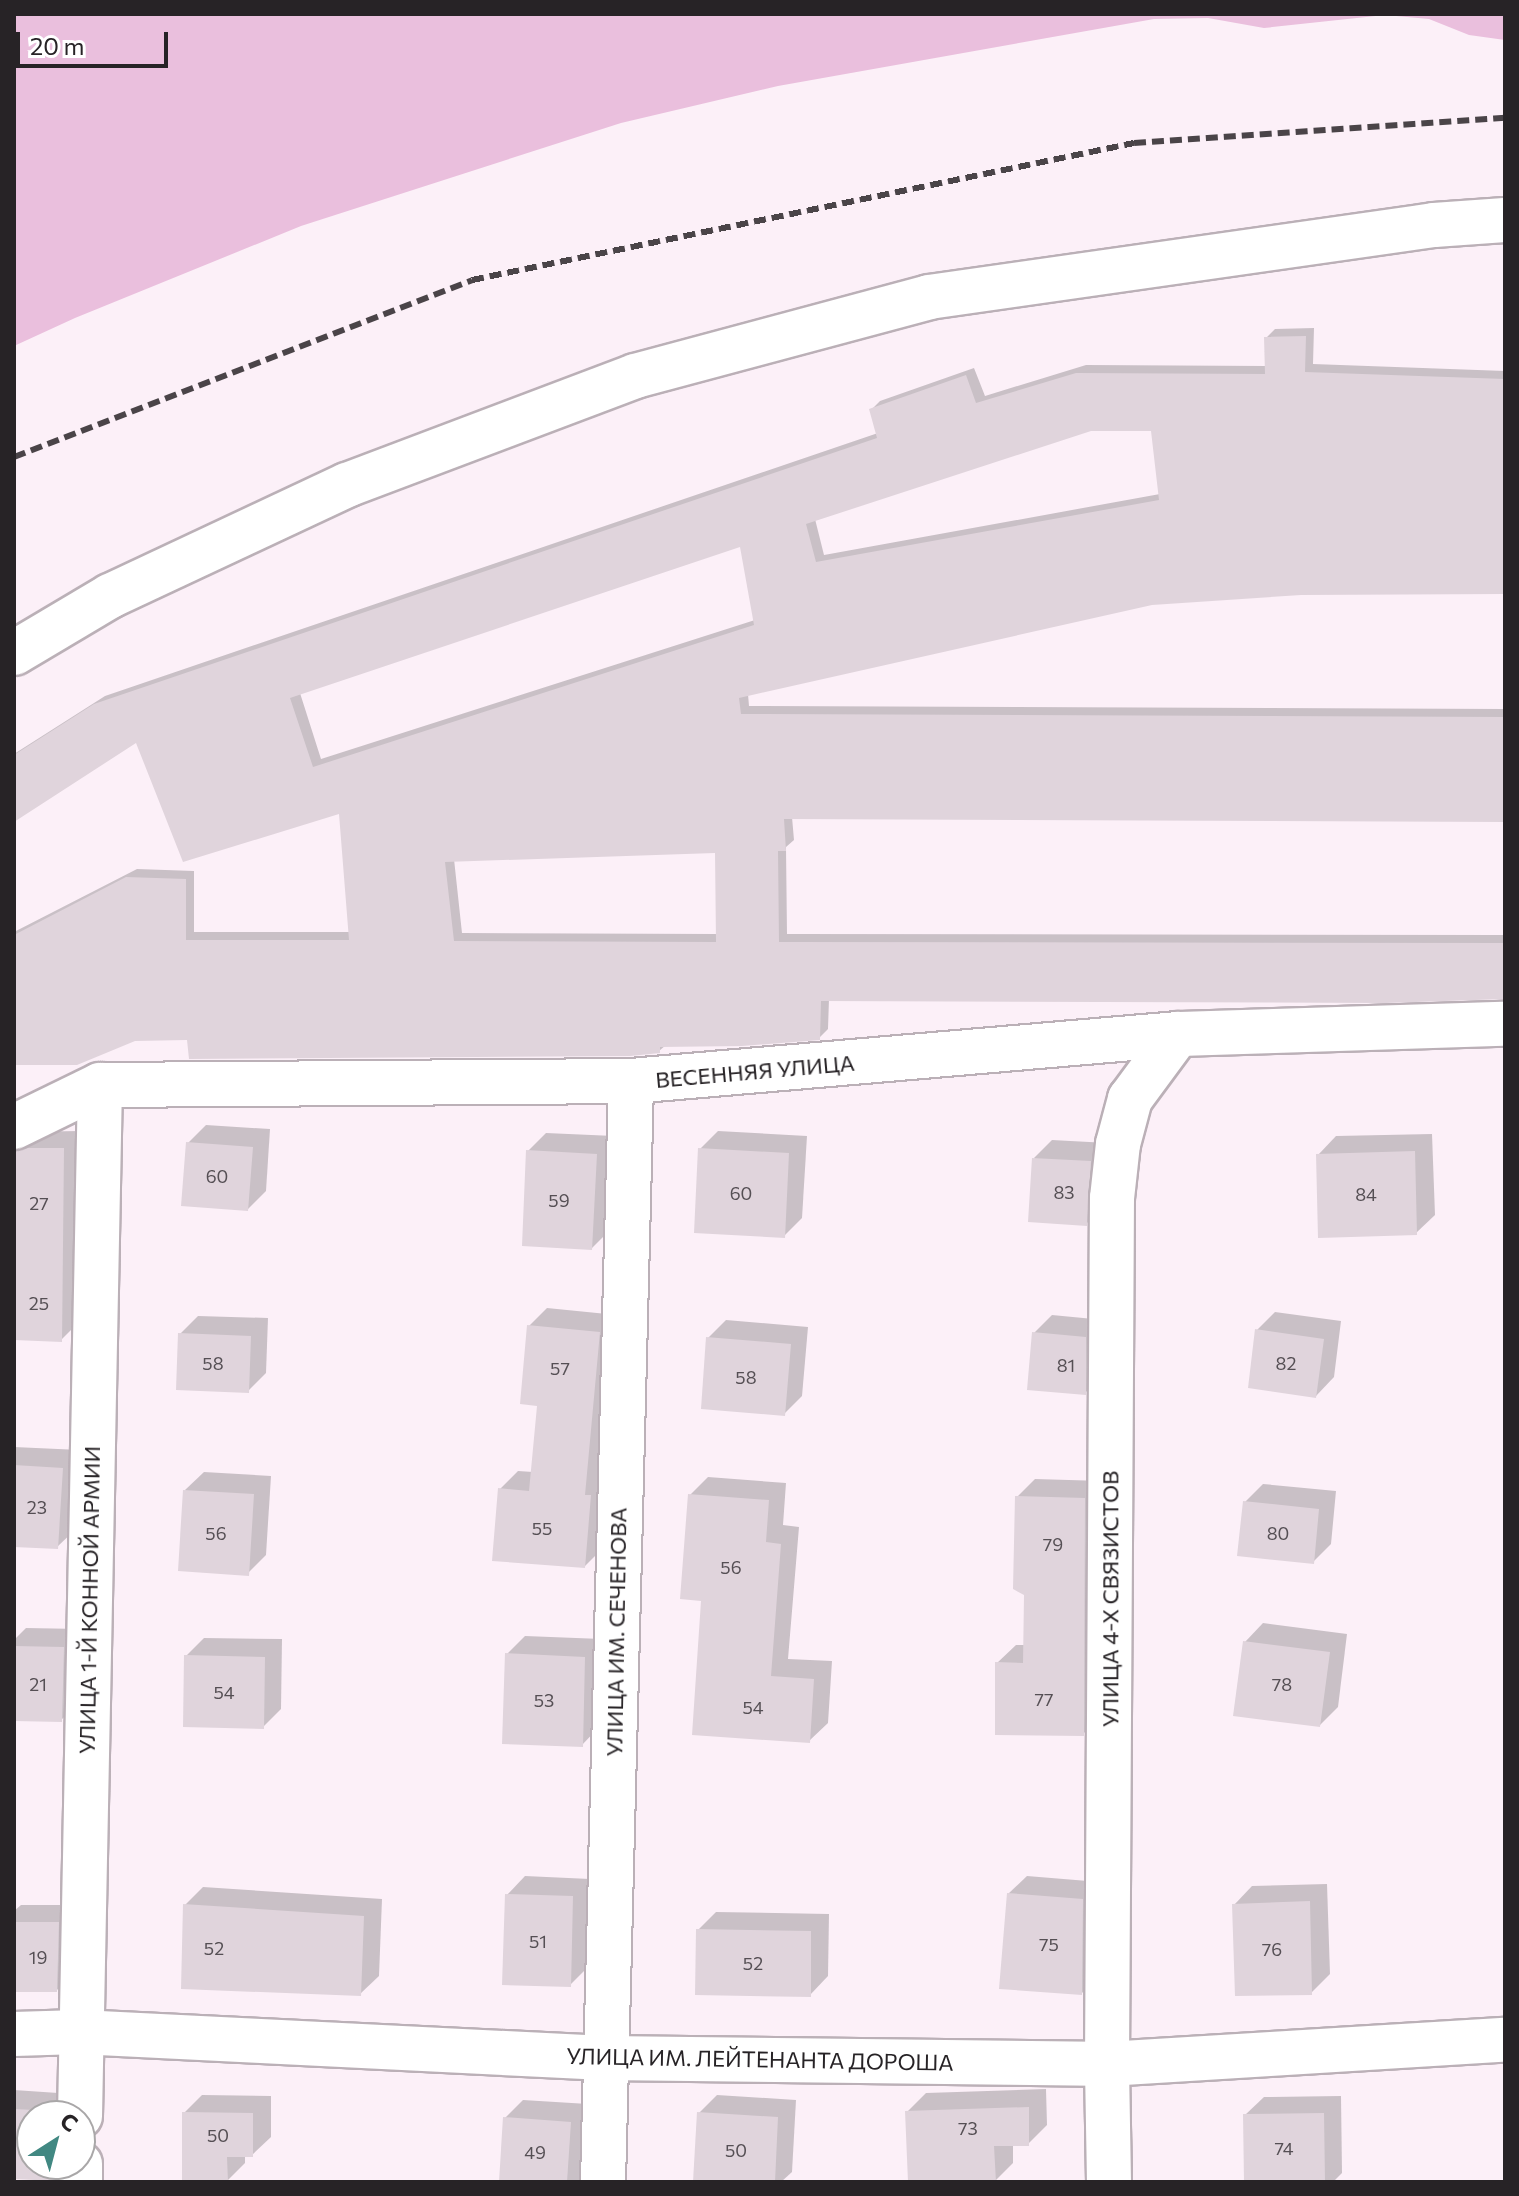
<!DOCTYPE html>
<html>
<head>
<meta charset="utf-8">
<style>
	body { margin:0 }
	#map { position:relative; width:1519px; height:2196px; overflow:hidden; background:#fcf0f8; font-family:Commissioner,sans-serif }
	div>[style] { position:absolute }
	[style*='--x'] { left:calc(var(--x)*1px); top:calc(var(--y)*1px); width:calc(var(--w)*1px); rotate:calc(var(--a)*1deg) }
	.green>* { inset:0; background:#eabfdd }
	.shadow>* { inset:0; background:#0003 }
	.building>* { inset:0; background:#e0d4dc }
	.roads { filter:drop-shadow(2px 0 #bbb0b7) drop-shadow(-2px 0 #bbb0b7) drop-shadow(0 2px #bbb0b7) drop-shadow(0 -2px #bbb0b7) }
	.minor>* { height:44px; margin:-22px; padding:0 22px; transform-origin:22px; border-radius:22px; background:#fff }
	.rail>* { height:6px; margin-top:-3px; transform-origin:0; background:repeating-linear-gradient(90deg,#4a4448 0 12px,transparent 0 18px) }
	span { translate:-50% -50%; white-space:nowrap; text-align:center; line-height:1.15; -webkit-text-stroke:6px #fff; paint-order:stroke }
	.number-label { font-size:18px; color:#554f54 }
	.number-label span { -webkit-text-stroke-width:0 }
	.street-label { font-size:22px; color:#272326 }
	.frame { position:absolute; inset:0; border:16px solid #272326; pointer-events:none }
	.north { position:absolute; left:16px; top:2100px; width:80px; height:80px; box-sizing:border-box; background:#fff; border:2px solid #a9a7a8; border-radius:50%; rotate:36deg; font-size:22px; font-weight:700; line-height:32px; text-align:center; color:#272326 }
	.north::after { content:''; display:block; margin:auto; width:28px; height:36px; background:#418882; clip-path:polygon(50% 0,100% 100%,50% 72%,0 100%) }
	.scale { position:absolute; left:16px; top:32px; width:152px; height:36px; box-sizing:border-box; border:4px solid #272326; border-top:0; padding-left:10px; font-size:24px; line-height:28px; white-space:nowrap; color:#272326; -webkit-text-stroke:6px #fff; paint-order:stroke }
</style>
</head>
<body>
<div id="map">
	<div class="green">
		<div style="clip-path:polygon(14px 14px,1505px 14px,1505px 40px,1469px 35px,1429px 19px,1385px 15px,1264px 28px,1208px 18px,1154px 19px,778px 86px,621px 123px,301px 226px,75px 318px,14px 346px)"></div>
	</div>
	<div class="shadow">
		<div style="clip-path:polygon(evenodd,1314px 328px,1313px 364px,1505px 371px,1505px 594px,1301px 593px,1152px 603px,748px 694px,749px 706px,1505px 709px,1505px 820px,792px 817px,794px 840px,786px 847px,787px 934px,1505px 935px,1505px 997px,829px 999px,828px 1029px,819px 1038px,666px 1045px,659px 1051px,189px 1038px,134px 1039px,14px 1063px,14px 932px,137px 869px,194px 871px,194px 932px,351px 932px,340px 811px,137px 740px,14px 820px,14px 754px,105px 696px,878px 433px,871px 410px,880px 401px,974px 368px,985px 396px,1086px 365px,1267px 366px,1266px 338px,1275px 329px,1314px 328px,1152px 428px,1160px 494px,824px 555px,815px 519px,1090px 429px,1152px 428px,1314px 328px,742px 544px,755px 620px,321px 759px,300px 693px,742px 544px,1314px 328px,717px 851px,718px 934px,462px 933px,454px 859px,717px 851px)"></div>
		<div style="clip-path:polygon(206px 1125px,270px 1129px,266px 1191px,248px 1209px,188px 1143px)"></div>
		<div style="clip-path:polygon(81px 1131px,79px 1322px,61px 1340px,14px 1338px,14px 1132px)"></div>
		<div style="clip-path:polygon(718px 1131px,807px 1136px,802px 1218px,784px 1236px,700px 1149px)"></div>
		<div style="clip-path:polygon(546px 1133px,614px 1136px,610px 1230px,592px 1248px,528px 1151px)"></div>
		<div style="clip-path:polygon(1432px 1134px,1435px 1215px,1416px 1233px,1318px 1155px,1336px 1136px)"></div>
		<div style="clip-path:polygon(1052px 1140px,1108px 1143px,1104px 1206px,1086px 1224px,1034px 1158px)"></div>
		<div style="clip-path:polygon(547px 1308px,617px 1315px,603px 1548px,585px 1566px,500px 1489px,518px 1471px,533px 1472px,539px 1404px,529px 1326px)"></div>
		<div style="clip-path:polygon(1275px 1312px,1341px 1321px,1334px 1377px,1316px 1396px,1257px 1330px)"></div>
		<div style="clip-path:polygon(1052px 1315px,1104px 1320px,1103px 1375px,1085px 1393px,1034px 1333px)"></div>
		<div style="clip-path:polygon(198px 1316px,268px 1318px,266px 1373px,248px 1391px,180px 1334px)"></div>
		<div style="clip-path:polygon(726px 1320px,808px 1327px,802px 1396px,784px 1414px,708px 1338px)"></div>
		<div style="clip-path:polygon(14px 1447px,80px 1450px,76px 1529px,57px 1547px,14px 1545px)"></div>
		<div style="clip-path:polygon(204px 1472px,271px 1476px,266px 1555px,248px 1573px,185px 1490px)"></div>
		<div style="clip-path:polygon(708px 1477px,786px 1483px,783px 1525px,799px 1527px,788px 1659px,832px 1661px,828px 1723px,809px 1741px,703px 1599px,690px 1495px)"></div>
		<div style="clip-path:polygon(1035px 1479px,1103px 1481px,1101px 1716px,1083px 1734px,997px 1663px,1016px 1645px,1025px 1645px,1026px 1594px,1017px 1497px)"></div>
		<div style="clip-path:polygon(1263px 1484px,1336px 1491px,1331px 1544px,1313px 1562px,1245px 1502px)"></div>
		<div style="clip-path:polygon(1263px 1623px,1347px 1634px,1338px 1707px,1320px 1725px,1245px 1642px)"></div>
		<div style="clip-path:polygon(26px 1628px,81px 1629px,80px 1702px,61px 1720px,14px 1719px,14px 1640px)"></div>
		<div style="clip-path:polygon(525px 1636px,602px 1639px,600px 1726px,582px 1745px,507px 1654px)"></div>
		<div style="clip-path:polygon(204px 1638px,282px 1639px,281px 1709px,263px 1727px,186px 1656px)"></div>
		<div style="clip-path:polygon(525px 1876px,590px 1879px,588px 1967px,570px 1985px,507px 1895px)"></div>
		<div style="clip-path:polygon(1027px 1876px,1100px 1882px,1100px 1975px,1082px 1993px,1008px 1894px)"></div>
		<div style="clip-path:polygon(1327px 1884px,1330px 1974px,1311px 1993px,1234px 1905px,1252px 1886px)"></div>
		<div style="clip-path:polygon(203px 1887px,382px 1899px,379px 1976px,360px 1994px,185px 1905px)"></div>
		<div style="clip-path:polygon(21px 1905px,76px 1905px,75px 1971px,57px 1990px,14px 1990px,14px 1911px)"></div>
		<div style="clip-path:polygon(716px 1912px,829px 1914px,828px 1976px,810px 1995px,698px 1930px)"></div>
		<div style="clip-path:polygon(1046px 2089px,1047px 2125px,1028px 2144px,1013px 2144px,1013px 2163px,995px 2181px,910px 2182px,907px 2112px,926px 2093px)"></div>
		<div style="clip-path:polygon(14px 2090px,73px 2094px,80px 2116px,32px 2116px,32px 2164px,69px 2164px,54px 2179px,14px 2177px)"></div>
		<div style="clip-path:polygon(202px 2095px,271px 2096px,271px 2137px,252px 2155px,245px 2155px,245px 2163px,227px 2181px,184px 2113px)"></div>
		<div style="clip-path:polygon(717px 2095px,796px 2100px,792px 2172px,781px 2182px,695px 2182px,699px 2113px)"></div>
		<div style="clip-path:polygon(1341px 2096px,1342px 2173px,1333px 2182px,1246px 2182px,1245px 2115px,1264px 2097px)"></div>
		<div style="clip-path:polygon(523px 2100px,588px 2104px,583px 2182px,501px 2182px,505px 2118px)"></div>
	</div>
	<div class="building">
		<div style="clip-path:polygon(evenodd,1306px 336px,1305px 372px,1505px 379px,1505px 594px,1301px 595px,1152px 605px,739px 698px,741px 714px,1505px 717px,1505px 822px,784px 819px,786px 851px,778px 851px,779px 942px,1505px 943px,1505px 999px,1386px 1003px,821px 1001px,820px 1040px,742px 1046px,660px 1047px,660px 1053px,630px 1056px,189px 1059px,187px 1040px,135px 1041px,77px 1065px,14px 1065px,14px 935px,126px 877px,186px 879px,186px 940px,349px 940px,339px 814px,183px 862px,136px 743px,14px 822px,14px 755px,94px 704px,877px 438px,869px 409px,966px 375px,976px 403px,1076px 373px,1265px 374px,1264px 337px,1306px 336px,1091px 431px,1151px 431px,1159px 500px,816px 562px,806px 524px,1091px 431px,1306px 336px,740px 547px,754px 625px,313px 767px,290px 698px,740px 547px,1306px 336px,715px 853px,716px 942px,454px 941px,445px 862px,715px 853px)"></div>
		<div style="clip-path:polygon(186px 1142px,253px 1147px,248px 1211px,181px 1206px)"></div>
		<div style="clip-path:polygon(28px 1148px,64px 1148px,62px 1342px,14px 1340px,14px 1152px)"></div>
		<div style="clip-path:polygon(698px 1148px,789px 1153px,785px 1238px,694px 1233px)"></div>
		<div style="clip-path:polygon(526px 1150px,597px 1154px,592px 1250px,522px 1246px)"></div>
		<div style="clip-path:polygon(1415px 1151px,1417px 1235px,1318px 1238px,1316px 1154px)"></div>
		<div style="clip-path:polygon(1032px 1158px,1091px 1161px,1087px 1226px,1028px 1222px)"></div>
		<div style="clip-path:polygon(527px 1325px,600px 1332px,585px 1495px,591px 1495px,585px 1568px,492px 1561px,498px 1488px,529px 1491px,537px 1406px,520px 1404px)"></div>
		<div style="clip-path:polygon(1255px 1329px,1324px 1339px,1316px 1398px,1248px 1388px)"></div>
		<div style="clip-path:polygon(1032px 1332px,1086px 1337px,1086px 1395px,1027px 1390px)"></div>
		<div style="clip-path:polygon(178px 1333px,251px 1336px,249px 1393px,176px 1390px)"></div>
		<div style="clip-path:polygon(706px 1337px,791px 1344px,785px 1416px,701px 1409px)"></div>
		<div style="clip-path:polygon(14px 1465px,63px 1468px,58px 1549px,14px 1547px)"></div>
		<div style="clip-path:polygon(183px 1490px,254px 1494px,249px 1576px,178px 1571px)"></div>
		<div style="clip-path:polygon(688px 1494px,769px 1500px,766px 1542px,781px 1544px,771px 1676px,814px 1679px,810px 1743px,692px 1735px,701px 1601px,680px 1599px)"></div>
		<div style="clip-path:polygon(1015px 1496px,1085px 1498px,1084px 1736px,995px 1735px,995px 1662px,1023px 1663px,1024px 1595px,1013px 1589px)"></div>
		<div style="clip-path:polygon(1243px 1501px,1319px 1509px,1314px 1564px,1237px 1556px)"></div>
		<div style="clip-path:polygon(1243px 1641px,1330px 1652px,1320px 1727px,1233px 1716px)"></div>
		<div style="clip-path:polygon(14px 1646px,64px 1647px,62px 1722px,14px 1721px)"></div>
		<div style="clip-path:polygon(505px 1653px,585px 1657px,583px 1747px,502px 1744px)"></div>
		<div style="clip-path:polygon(184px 1655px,265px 1657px,264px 1729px,183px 1727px)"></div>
		<div style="clip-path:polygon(1007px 1893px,1083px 1899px,1082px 1995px,999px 1989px)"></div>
		<div style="clip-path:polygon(505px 1894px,573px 1896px,571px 1987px,502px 1985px)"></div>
		<div style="clip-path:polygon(1310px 1901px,1312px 1995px,1235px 1996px,1232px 1904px)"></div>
		<div style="clip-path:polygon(183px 1904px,364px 1916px,361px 1996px,181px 1989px)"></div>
		<div style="clip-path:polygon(14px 1922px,59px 1922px,57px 1992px,14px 1992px)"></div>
		<div style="clip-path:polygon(696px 1929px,811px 1931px,811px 1997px,695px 1995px)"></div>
		<div style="clip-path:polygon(1029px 2107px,1029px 2146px,994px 2146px,996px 2182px,908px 2182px,905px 2111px)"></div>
		<div style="clip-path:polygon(14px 2109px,55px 2111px,55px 2116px,32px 2116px,32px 2164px,55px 2164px,55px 2181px,14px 2179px)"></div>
		<div style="clip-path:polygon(182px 2112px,253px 2113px,253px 2157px,227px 2157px,228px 2182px,182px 2182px)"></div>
		<div style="clip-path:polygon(697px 2112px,778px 2117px,775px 2182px,693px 2182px)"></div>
		<div style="clip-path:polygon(1324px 2113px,1325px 2182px,1244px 2182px,1243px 2114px)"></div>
		<div style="clip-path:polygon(503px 2117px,571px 2122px,567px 2182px,499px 2182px)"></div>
	</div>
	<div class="roads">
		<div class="minor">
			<div style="--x:14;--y:653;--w:112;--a:-30.7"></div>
			<div style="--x:110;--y:596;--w:262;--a:-25.1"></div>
			<div style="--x:347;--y:485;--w:308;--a:-20.7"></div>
			<div style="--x:635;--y:376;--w:304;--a:-15"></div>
			<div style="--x:929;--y:297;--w:510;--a:-8.11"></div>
			<div style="--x:1434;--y:225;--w:71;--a:-4"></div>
			<div style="--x:14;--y:1127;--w:96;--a:-26"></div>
			<div style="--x:100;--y:1085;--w:531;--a:-0.43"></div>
			<div style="--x:631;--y:1081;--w:549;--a:-4.91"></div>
			<div style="--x:1178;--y:1034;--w:327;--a:-1.8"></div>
			<div style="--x:14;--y:2034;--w:65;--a:-1.8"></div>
			<div style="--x:79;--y:2032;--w:527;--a:2.83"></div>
			<div style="--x:605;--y:2058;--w:502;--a:0.68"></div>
			<div style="--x:1107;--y:2064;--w:399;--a:-3.5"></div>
			<div style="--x:80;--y:2116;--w:1031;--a:-88.89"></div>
			<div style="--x:80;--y:2164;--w:18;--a:90"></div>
			<div style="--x:603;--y:2182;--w:1101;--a:-88.54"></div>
			<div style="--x:1109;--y:2182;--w:118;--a:-91"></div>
			<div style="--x:1107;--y:2064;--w:866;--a:-89.67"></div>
			<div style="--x:1112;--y:1198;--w:54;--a:-83.7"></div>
			<div style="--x:1118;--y:1144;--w:47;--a:-75.1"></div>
			<div style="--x:1130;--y:1099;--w:81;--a:-53.6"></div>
		</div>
	</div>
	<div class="rail">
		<div style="--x:14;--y:457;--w:491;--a:-21.1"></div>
		<div style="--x:472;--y:280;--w:676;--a:-11.69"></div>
		<div style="--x:1134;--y:143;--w:372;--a:-3.9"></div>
	</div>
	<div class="number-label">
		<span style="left:217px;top:1176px">60</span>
		<span style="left:1064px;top:1192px">83</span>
		<span style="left:741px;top:1193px">60</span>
		<span style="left:1366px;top:1194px">84</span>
		<span style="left:559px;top:1200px">59</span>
		<span style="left:39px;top:1203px">27</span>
		<span style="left:39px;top:1303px">25</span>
		<span style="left:213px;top:1363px">58</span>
		<span style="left:1286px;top:1363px">82</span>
		<span style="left:1066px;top:1365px">81</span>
		<span style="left:560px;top:1368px">57</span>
		<span style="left:746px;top:1377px">58</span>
		<span style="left:37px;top:1507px">23</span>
		<span style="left:542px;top:1528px">55</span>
		<span style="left:216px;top:1533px">56</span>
		<span style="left:1278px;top:1533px">80</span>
		<span style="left:1053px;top:1544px">79</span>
		<span style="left:731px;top:1567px">56</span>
		<span style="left:38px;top:1684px">21</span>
		<span style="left:1282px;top:1684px">78</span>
		<span style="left:224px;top:1692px">54</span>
		<span style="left:1044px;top:1699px">77</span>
		<span style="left:544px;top:1700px">53</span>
		<span style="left:753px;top:1707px">54</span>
		<span style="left:538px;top:1941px">51</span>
		<span style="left:1049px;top:1944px">75</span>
		<span style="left:214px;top:1948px">52</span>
		<span style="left:1272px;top:1949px">76</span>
		<span style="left:38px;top:1957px">19</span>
		<span style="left:753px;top:1963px">52</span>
		<span style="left:968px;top:2128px">73</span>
		<span style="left:218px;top:2135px">50</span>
		<span style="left:1284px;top:2148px">74</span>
		<span style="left:736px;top:2150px">50</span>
		<span style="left:535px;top:2152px">49</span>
	</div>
	<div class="street-label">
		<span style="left:755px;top:1071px;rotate:-5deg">ВЕСЕННЯЯ УЛИЦА</span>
		<span style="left:1110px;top:1599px;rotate:-90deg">УЛИЦА 4-Х СВЯЗИСТОВ</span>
		<span style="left:89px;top:1600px;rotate:-89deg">УЛИЦА 1-Й КОННОЙ АРМИИ</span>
		<span style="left:616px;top:1632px;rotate:-89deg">УЛИЦА ИМ. СЕЧЕНОВА</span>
		<span style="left:760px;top:2059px;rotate:1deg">УЛИЦА ИМ. ЛЕЙТЕНАНТА ДОРОША</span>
	</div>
	<div class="frame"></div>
	<div class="north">С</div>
	<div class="scale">20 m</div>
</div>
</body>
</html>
